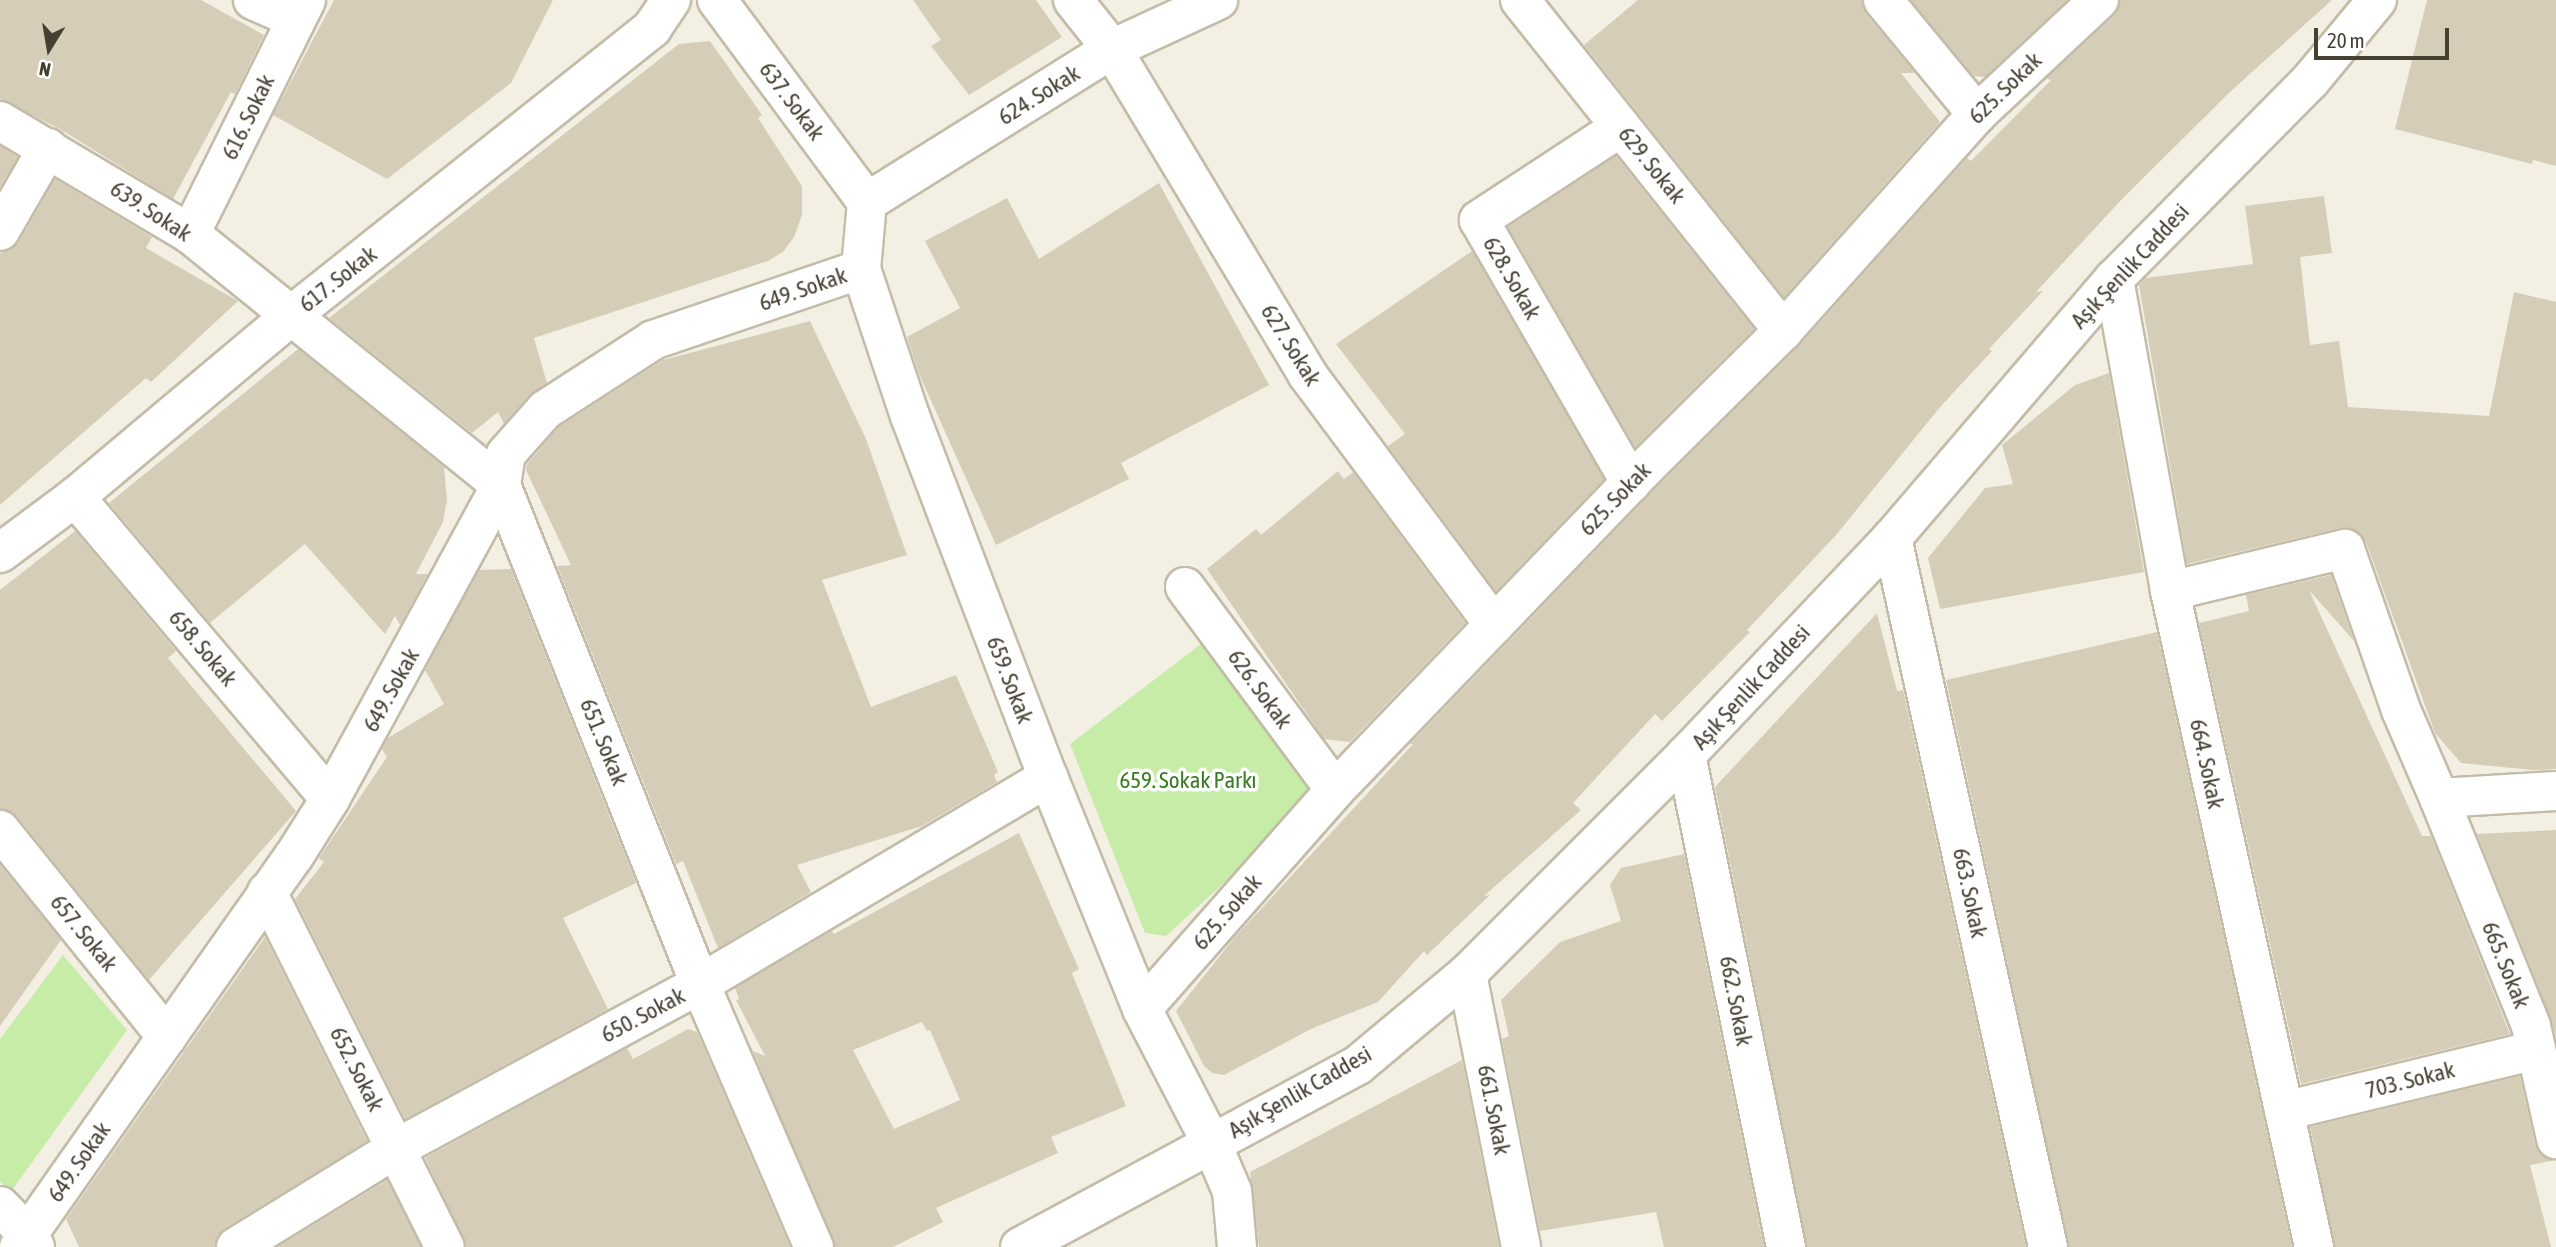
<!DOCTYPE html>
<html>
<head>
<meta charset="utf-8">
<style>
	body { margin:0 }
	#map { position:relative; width:2556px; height:1247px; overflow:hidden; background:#f3f0e3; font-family:"Asap Condensed",sans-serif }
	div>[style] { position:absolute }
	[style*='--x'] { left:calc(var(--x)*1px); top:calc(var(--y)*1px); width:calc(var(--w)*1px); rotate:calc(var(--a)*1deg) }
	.green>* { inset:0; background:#c6eca8 }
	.building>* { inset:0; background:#d6cdb8 }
	.roads { filter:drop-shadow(2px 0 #c2bca8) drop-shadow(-2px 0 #c2bca8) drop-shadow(0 2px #c2bca8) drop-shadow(0 -2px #c2bca8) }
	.minor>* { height:38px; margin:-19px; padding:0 19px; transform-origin:19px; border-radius:19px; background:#fff }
	.tertiary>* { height:38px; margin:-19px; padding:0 19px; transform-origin:19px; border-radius:19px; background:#fff }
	span { translate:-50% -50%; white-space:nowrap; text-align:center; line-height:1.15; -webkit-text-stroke:7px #fff; paint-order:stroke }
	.street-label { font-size:23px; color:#464033 }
	.park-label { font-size:23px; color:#3a7c22 }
	.north { position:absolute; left:14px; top:14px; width:70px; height:70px; -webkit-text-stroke:5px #fff; paint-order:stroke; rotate:191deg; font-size:19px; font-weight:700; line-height:28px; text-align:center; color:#464033 }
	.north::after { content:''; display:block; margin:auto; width:24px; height:32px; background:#464033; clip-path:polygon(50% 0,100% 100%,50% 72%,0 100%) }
	.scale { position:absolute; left:2314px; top:28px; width:135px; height:32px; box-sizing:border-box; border:4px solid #464033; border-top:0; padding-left:9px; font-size:21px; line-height:24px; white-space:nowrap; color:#464033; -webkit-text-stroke:5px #fff; paint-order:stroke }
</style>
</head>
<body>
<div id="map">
	<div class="green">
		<div style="clip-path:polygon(1201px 644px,1317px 784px,1311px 803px,1166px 936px,1145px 933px,1070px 744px)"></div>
		<div style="clip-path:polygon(63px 955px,127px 1030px,10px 1193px,0 1181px,0 1039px)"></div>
	</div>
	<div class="building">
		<div style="clip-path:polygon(0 0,201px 0,264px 35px,235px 94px,231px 92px,173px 199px,60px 129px,0 99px)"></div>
		<div style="clip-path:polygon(334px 0,553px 0,511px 83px,387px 179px,273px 115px)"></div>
		<div style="clip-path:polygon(913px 0,1036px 0,1062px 37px,969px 95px,931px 46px,941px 40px)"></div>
		<div style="clip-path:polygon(1638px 0,1862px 0,1866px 14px,1915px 73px,1901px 73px,1940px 122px,1784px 297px,1584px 45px)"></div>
		<div style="clip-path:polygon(1911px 0,2067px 0,1985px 77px,1974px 76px)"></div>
		<div style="clip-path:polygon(2120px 0,2332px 0,2231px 91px,2123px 198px,2036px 292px,2043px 291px,1989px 349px,1992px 351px,1941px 406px,1836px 535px,1747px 630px,1750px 632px,1662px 721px,1655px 714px,1573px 803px,1581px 810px,1484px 896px,1490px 895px,1427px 955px,1424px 951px,1378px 1002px,1313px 1028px,1224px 1075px,1212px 1073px,1204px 1066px,1176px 1011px,1235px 937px,1413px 744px,1410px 744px,1661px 483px,1799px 346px,1967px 158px,1971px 161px,2051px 80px,2046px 79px,2114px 16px)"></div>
		<div style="clip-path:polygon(2427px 0,2556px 0,2556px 166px,2533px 160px,2532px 164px,2395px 129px)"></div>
		<div style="clip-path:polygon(710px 41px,762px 115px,758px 118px,802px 186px,802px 215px,794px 237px,783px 252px,768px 261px,534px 338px,547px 383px,529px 395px,504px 424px,498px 412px,472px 433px,329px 318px,679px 44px)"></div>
		<div style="clip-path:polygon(0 146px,18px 157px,0 187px)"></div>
		<div style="clip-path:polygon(1616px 156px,1754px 329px,1635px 447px,1508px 227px)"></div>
		<div style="clip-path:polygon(55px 179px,152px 237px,146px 248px,238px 301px,151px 382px,146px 378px,0 505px,0 253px,10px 250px,19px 242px)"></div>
		<div style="clip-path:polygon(1159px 183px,1269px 385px,1121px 463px,1129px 479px,996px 545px,919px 374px,907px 337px,960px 308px,925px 241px,1007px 198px,1039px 259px)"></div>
		<div style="clip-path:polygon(2324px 196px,2332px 253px,2300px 257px,2310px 345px,2339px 341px,2348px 407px,2489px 416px,2514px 292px,2556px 302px,2556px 769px,2533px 770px,2461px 763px,2435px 733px,2366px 542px,2359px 533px,2340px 528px,2187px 564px,2139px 285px,2146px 278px,2253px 264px,2245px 206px)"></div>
		<div style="clip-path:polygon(1472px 251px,1604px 479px,1496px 591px,1388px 446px,1405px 434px,1336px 344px)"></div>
		<div style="clip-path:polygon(810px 321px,866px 439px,907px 555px,822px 580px,871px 707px,956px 675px,998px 772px,994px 775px,997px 782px,922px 826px,797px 865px,811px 892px,718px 948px,683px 861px,676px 864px,557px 566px,571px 565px,526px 470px,527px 464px,559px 427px,663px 360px)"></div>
		<div style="clip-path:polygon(298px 349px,444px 467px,447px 500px,443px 522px,416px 574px,428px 574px,400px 625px,395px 616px,385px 634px,305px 544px,210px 623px,109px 503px)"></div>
		<div style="clip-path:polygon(2109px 373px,2144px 572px,1940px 609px,1928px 558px,1985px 488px,2013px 484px,2002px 445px,2075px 385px)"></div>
		<div style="clip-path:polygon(1338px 471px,1344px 479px,1353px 472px,1465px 623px,1350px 742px,1324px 739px,1207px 569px,1256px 529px,1261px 535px)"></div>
		<div style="clip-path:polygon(75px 531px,176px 651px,168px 658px,296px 811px,149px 980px,17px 816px,0 809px,0 590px)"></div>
		<div style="clip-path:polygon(511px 569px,636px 883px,563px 918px,608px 1009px,405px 1119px,295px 899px,324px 862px,319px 858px,387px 757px,382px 749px,388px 738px,444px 704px,425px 670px,479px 570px)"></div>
		<div style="clip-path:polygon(2331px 575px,2354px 641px,2309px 590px,2422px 836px,2431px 836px,2510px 1034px,2301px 1084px,2199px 623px,2249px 611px,2246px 595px)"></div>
		<div style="clip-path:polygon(1877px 613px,1897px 691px,1903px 690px,2026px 1247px,1807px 1247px,1715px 787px)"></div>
		<div style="clip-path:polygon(2157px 632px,2263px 1115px,2292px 1247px,2069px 1247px,1946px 680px)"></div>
		<div style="clip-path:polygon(2556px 830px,2556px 1038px,2551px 1018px,2477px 834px)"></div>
		<div style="clip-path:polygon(evenodd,1019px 833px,1079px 969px,1072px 973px,1126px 1106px,1051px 1137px,1058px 1153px,936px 1208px,943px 1222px,893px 1247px,835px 1247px,753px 1051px,765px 1056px,736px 1000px,739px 999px,735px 988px,832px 931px,834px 934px,1019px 833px,922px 1022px,927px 1031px,930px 1030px,960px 1100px,894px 1129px,853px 1050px,922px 1022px)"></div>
		<div style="clip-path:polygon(1684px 854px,1764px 1247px,1664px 1247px,1656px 1212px,1540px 1231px,1502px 1039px,1509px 1036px,1501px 1000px,1560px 942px,1621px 921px,1610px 885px,1621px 868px)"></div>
		<div style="clip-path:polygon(0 865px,61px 940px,0 1026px)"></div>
		<div style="clip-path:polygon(265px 937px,367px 1141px,225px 1228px,217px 1236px,214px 1247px,79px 1247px,66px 1219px)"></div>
		<div style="clip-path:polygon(688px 1029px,697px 1032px,790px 1247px,467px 1247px,425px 1158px,627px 1048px,633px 1059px)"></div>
		<div style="clip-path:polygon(1462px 1060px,1499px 1247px,1259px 1247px,1250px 1172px)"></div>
		<div style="clip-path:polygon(2520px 1076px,2535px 1144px,2540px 1154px,2556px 1160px,2530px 1165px,2551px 1247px,2335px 1247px,2310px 1127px)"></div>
		<div style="clip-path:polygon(387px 1180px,421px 1247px,278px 1247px)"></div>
	</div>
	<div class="roads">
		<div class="minor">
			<div style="--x:253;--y:0;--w:47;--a:23.8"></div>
			<div style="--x:717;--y:0;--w:252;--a:53.4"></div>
			<div style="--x:1073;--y:0;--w:63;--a:51.5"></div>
			<div style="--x:1112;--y:49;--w:379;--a:59"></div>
			<div style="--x:1307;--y:374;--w:313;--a:53.3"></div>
			<div style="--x:1520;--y:0;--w:423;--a:51.5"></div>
			<div style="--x:1883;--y:0;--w:148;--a:50.5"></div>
			<div style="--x:0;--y:121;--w:221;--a:30.7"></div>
			<div style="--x:190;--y:234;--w:400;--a:38.9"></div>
			<div style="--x:501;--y:485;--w:537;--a:68.26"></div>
			<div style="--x:700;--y:984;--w:287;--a:66.6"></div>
			<div style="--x:1621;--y:127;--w:170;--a:146.8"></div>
			<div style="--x:1479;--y:220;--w:304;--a:60"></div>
			<div style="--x:867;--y:202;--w:67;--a:95.1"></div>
			<div style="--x:861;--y:269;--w:155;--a:71.6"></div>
			<div style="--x:910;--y:416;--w:386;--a:69.1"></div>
			<div style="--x:1048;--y:777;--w:250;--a:67.9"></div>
			<div style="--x:1142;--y:1009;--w:150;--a:62.6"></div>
			<div style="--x:1211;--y:1142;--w:53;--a:66.8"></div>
			<div style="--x:1232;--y:1191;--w:56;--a:84.9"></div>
			<div style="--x:867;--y:202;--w:289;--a:-32"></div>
			<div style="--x:1112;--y:49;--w:117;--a:-24.8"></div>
			<div style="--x:0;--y:231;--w:96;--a:-60"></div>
			<div style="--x:190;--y:234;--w:261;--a:-63.6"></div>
			<div style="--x:2114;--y:279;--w:317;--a:79.8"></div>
			<div style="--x:2170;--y:591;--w:672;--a:77.62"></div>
			<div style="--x:75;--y:497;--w:395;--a:49.8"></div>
			<div style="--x:1892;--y:538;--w:726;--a:77.59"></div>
			<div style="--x:0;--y:553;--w:94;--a:-36.7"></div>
			<div style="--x:75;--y:497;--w:285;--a:-40"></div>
			<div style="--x:293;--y:314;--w:459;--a:-38.5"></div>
			<div style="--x:652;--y:28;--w:34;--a:-56"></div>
			<div style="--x:1185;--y:587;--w:252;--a:53.5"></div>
			<div style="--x:2170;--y:591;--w:180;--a:-13.5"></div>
			<div style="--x:2345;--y:549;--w:170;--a:70.8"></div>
			<div style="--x:2401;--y:710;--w:96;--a:66.6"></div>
			<div style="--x:2439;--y:798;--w:117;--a:-3.4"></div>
			<div style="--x:1686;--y:755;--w:502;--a:78.51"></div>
			<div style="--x:2439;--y:798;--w:246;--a:68"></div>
			<div style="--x:2531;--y:1026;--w:116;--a:77.5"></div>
			<div style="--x:0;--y:830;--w:266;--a:51.1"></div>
			<div style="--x:267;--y:892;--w:397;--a:63.4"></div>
			<div style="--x:1467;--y:974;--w:278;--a:78.8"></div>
			<div style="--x:1142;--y:1009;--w:292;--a:-48.6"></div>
			<div style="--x:1335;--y:790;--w:447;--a:-46.1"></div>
			<div style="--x:1645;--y:468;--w:194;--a:-44.8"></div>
			<div style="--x:1783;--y:331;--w:291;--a:-48.2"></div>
			<div style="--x:1977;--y:114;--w:167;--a:-43.1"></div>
			<div style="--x:2284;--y:1111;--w:259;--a:-13.6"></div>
			<div style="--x:0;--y:1206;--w:40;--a:46"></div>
			<div style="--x:28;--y:1235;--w:14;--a:60"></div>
			<div style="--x:19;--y:1247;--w:478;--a:-54.9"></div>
			<div style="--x:294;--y:856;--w:67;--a:-57.7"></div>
			<div style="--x:330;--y:799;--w:358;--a:-61.4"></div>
			<div style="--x:501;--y:485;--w:31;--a:-81"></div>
			<div style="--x:506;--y:454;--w:59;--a:-48.4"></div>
			<div style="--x:545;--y:410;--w:129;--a:-32.9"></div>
			<div style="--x:653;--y:340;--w:220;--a:-18.8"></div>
			<div style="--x:236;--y:1247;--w:189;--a:-31.6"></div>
			<div style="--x:397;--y:1148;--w:345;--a:-28.4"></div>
			<div style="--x:700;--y:984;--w:405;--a:-30.7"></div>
		</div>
		<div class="tertiary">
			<div style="--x:1020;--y:1247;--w:384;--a:-28.3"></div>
			<div style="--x:1358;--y:1065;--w:142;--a:-39.9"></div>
			<div style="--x:1467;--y:974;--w:310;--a:-45"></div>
			<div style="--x:1686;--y:755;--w:299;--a:-46.5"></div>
			<div style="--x:1892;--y:538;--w:341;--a:-49.4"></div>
			<div style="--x:2114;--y:279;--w:279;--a:-45.3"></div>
			<div style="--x:2310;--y:81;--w:105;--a:-50.4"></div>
		</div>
	</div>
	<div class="street-label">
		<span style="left:2005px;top:88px;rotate:-44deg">625. Sokak</span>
		<span style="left:1039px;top:95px;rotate:-32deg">624. Sokak</span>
		<span style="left:792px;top:101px;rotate:53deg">637. Sokak</span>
		<span style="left:248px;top:117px;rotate:-64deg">616. Sokak</span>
		<span style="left:1652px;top:165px;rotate:51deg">629. Sokak</span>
		<span style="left:151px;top:211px;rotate:33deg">639. Sokak</span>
		<span style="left:2130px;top:266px;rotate:-47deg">Aşık Şenlik Caddesi</span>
		<span style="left:1512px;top:278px;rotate:60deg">628. Sokak</span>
		<span style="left:338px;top:279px;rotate:-38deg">617. Sokak</span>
		<span style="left:803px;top:289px;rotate:-19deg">649. Sokak</span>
		<span style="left:1291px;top:345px;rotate:58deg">627. Sokak</span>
		<span style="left:1615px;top:499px;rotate:-46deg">625. Sokak</span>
		<span style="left:203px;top:648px;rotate:50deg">658. Sokak</span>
		<span style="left:1010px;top:680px;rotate:69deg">659. Sokak</span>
		<span style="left:1751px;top:687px;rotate:-47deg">Aşık Şenlik Caddesi</span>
		<span style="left:1260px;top:689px;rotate:54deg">626. Sokak</span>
		<span style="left:391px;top:690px;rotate:-61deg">649. Sokak</span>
		<span style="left:604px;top:742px;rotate:68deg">651. Sokak</span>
		<span style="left:2207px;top:764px;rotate:78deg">664. Sokak</span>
		<span style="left:1970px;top:893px;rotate:78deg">663. Sokak</span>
		<span style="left:1227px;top:912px;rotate:-49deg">625. Sokak</span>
		<span style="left:84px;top:933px;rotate:51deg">657. Sokak</span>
		<span style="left:2506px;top:965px;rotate:68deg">665. Sokak</span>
		<span style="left:1736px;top:1001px;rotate:79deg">662. Sokak</span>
		<span style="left:643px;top:1015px;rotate:-28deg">650. Sokak</span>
		<span style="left:357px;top:1069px;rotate:63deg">652. Sokak</span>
		<span style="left:2410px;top:1080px;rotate:-14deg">703. Sokak</span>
		<span style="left:1300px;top:1092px;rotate:-30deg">Aşık Şenlik Caddesi</span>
		<span style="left:1494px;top:1110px;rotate:79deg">661. Sokak</span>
		<span style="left:79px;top:1162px;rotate:-55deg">649. Sokak</span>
	</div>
	<div class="park-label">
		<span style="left:1188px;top:780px">659. Sokak Parkı</span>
	</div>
	<div class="north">N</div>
	<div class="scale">20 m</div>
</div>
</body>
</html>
